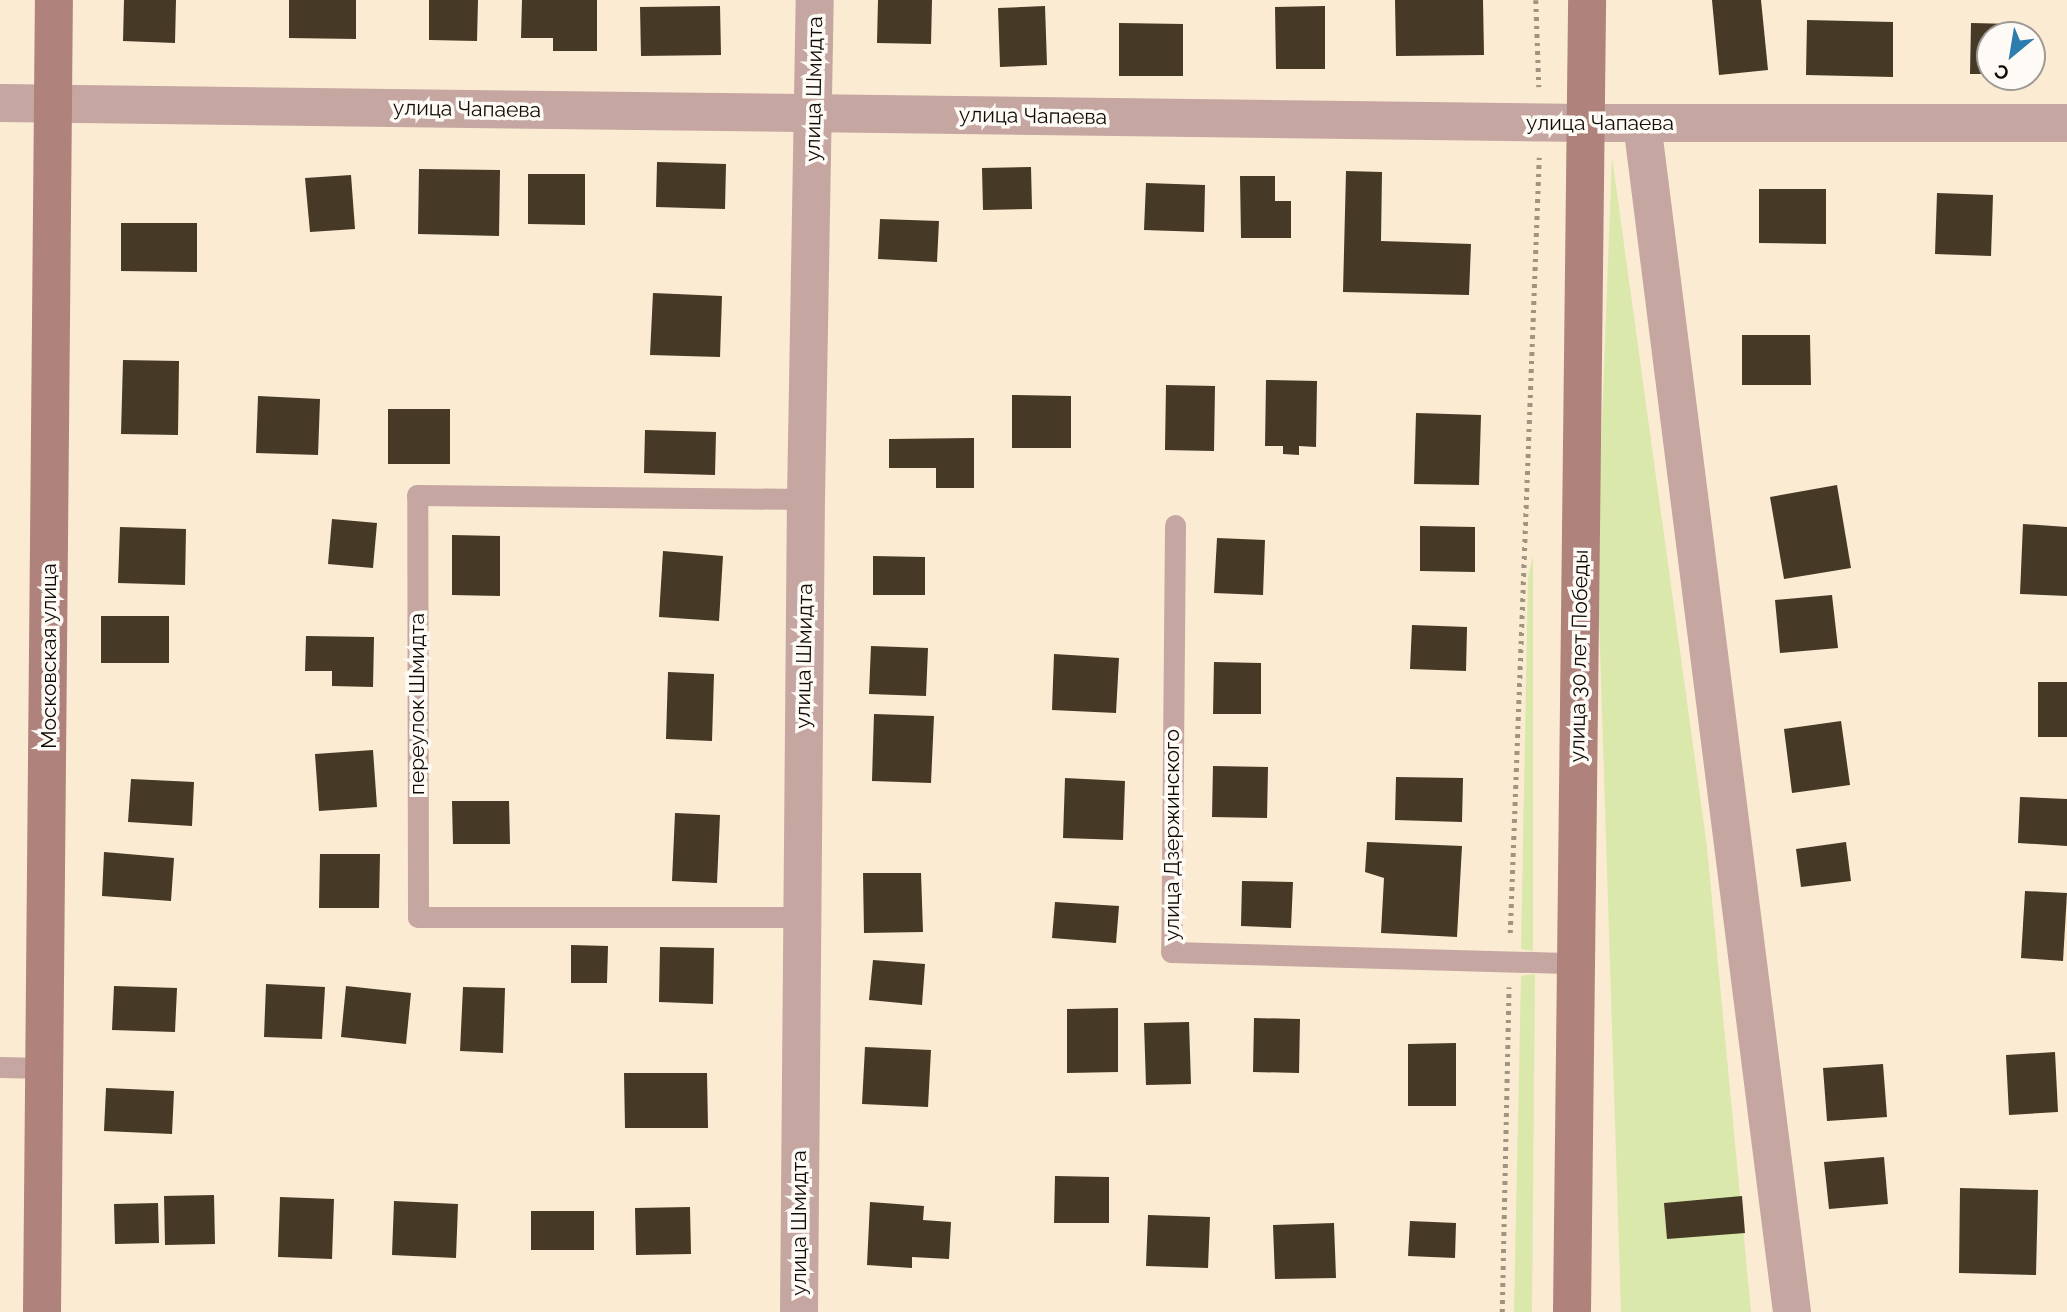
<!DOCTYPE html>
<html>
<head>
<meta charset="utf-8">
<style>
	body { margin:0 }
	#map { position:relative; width:2067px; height:1312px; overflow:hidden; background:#fbebd3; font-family:Raleway,sans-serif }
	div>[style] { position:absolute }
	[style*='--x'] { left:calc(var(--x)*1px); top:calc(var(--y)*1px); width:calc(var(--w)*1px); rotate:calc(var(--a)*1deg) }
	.green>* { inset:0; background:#dae8ac }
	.building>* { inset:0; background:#463925 }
	.path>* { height:4.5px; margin-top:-2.25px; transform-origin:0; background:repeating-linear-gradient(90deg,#9f9382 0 3.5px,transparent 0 8.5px) }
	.lane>* { height:21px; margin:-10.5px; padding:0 10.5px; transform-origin:10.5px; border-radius:10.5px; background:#c5a6a1 }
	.street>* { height:38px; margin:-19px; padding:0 19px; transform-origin:19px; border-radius:19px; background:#c5a6a1 }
	.secondary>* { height:38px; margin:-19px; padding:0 19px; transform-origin:19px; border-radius:19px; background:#af827b }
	span { translate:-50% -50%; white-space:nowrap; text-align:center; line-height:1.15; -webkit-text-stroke:7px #fefaf6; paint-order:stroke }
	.street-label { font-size:21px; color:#100b04 }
	.north { position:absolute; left:1976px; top:21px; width:70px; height:70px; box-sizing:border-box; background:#fefaf6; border:2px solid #9f9a95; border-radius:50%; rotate:210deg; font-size:19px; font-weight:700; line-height:28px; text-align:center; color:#100b04 }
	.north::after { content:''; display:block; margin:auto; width:24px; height:32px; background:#2c7dae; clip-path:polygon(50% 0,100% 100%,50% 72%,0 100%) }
</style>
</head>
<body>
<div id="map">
	<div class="green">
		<div style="clip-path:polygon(1612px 157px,1707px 847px,1751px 1312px,1621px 1312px,1597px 555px)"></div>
		<div style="clip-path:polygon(1533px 555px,1533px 951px,1521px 949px,1528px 578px)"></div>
		<div style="clip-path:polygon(1535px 974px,1532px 1312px,1514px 1312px,1521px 976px)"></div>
	</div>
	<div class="building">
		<div style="clip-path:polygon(124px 0,176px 0,175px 43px,123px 41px)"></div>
		<div style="clip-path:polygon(289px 0,356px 0,356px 39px,289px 38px)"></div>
		<div style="clip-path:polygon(429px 0,478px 0,477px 41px,429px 40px)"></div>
		<div style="clip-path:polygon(522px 0,597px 0,597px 51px,553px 51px,553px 38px,521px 38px)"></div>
		<div style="clip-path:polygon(878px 0,932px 0,931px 44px,877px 43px)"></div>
		<div style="clip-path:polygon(1395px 0,1483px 0,1484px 55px,1396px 56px)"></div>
		<div style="clip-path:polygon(1712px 0,1761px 0,1768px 70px,1719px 75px)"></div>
		<div style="clip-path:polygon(720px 6px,721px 55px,641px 56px,640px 7px)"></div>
		<div style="clip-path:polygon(1045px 6px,1047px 65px,1000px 67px,998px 8px)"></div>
		<div style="clip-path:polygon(1325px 6px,1325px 69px,1276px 69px,1275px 7px)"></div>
		<div style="clip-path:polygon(1807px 20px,1893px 22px,1893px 77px,1806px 75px)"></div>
		<div style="clip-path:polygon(1119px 23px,1183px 24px,1183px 76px,1119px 76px)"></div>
		<div style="clip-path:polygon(1971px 23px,2013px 24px,2013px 35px,1990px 35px,1990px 74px,1970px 74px)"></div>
		<div style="clip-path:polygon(657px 162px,726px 164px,725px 209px,656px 207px)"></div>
		<div style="clip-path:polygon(1031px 167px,1032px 209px,983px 210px,982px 168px)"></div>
		<div style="clip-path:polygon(419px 169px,500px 170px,499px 236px,418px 234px)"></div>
		<div style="clip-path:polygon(1346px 171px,1382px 172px,1381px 241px,1471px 244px,1469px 295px,1343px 292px)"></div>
		<div style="clip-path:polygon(528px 174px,585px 174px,585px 225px,528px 224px)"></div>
		<div style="clip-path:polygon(351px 175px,355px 229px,310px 232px,305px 178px)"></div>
		<div style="clip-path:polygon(1240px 176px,1275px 176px,1275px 201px,1291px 201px,1291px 238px,1241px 238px)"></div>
		<div style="clip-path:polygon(1146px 183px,1205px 185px,1204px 232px,1144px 230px)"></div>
		<div style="clip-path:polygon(1759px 189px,1826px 189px,1826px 244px,1759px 243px)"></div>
		<div style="clip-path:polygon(1937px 193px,1993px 195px,1991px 256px,1935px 254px)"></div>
		<div style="clip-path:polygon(880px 219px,939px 221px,937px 262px,878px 259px)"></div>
		<div style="clip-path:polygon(121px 223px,197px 223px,197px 272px,121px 271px)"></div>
		<div style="clip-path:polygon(653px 293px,722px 296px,720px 357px,650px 355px)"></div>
		<div style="clip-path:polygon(1742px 335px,1810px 335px,1811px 385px,1742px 385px)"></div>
		<div style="clip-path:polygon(123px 360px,179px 361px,178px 435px,121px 434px)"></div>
		<div style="clip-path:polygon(1266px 380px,1317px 381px,1316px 447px,1299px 446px,1299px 455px,1283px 454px,1283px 446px,1265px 446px)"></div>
		<div style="clip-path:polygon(1166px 385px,1215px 386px,1214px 451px,1165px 450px)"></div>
		<div style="clip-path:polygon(1012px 395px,1071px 396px,1071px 448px,1012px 448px)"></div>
		<div style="clip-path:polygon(258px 396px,320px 399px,318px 455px,256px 453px)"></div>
		<div style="clip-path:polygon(388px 409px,450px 409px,450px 464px,388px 464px)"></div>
		<div style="clip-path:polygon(1416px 413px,1481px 415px,1479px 485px,1414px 484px)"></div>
		<div style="clip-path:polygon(645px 430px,716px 432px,715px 475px,644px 473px)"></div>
		<div style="clip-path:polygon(974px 438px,974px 488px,936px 488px,936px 468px,889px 468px,889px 439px)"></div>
		<div style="clip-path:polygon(1837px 485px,1851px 568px,1784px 579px,1770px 497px)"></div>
		<div style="clip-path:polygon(332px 519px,377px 523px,373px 568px,328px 564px)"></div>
		<div style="clip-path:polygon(2023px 524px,2067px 527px,2067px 596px,2020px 594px)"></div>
		<div style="clip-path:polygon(1420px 526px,1475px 527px,1475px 572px,1420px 571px)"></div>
		<div style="clip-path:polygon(120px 527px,186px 529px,185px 585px,118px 583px)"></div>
		<div style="clip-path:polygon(452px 535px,500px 536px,500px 596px,452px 595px)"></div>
		<div style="clip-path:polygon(1217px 538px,1265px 540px,1263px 595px,1214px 593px)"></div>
		<div style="clip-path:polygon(663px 551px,723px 556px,719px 621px,659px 617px)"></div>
		<div style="clip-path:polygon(873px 556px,925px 557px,925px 595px,873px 595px)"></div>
		<div style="clip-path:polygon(1832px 595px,1838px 648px,1780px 653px,1775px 600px)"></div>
		<div style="clip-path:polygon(101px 616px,169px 616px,169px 663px,101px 663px)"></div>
		<div style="clip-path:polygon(1412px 625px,1467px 627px,1466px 671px,1410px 669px)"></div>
		<div style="clip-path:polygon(306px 636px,374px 637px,373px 687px,332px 686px,332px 671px,305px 671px)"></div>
		<div style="clip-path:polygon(871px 646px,928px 648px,926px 696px,869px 694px)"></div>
		<div style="clip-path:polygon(1054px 654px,1119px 658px,1116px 713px,1052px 710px)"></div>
		<div style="clip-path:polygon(1214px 662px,1261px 663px,1261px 714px,1213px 714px)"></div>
		<div style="clip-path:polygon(668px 672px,714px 674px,712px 741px,666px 739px)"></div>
		<div style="clip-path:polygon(2038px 682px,2067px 682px,2067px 737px,2038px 737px)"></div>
		<div style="clip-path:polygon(874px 714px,934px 716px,931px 783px,872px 781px)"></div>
		<div style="clip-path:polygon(1841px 721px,1850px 785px,1792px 793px,1784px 729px)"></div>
		<div style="clip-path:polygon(373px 750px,377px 807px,319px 811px,315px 754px)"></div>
		<div style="clip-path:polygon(1213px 766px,1268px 767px,1267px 818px,1212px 817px)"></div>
		<div style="clip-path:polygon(1396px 777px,1463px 778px,1462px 822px,1395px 820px)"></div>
		<div style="clip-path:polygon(1065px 778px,1125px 781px,1123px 840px,1063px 838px)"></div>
		<div style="clip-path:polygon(131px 779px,194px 782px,192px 826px,128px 822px)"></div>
		<div style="clip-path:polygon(2020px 797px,2067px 799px,2067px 846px,2018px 843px)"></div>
		<div style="clip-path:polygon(452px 801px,509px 801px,510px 844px,453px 844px)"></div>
		<div style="clip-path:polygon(675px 813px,720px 815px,717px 883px,672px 881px)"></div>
		<div style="clip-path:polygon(1367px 842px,1462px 846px,1457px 937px,1381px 933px,1384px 878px,1365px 872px)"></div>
		<div style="clip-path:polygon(1846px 842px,1851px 881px,1801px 887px,1796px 849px)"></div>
		<div style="clip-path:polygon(104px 852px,174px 858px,171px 901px,102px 896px)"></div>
		<div style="clip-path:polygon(320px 854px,380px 854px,379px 908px,319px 908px)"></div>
		<div style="clip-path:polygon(863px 873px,921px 873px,923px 932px,864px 933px)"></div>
		<div style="clip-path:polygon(1242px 881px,1293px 882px,1291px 928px,1241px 926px)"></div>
		<div style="clip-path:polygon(2025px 891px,2067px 893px,2063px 961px,2021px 958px)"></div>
		<div style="clip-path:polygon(1055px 902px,1119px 906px,1116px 943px,1052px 938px)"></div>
		<div style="clip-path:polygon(571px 945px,608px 946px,607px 983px,571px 983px)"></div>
		<div style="clip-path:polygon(660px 947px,714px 948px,713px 1004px,659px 1002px)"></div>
		<div style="clip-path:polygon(873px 960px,925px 964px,922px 1005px,869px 1000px)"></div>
		<div style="clip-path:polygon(266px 984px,325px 987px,322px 1039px,264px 1037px)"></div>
		<div style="clip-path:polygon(114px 986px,177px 988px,175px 1032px,112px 1030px)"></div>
		<div style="clip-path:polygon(346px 986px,411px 993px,406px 1044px,341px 1037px)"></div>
		<div style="clip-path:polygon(463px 987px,505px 988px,503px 1053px,460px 1051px)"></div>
		<div style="clip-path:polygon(1118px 1008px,1118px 1072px,1067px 1073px,1067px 1009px)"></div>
		<div style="clip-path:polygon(1254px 1018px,1300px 1019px,1299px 1073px,1253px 1072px)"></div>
		<div style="clip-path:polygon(1189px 1022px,1191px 1084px,1146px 1085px,1144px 1023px)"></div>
		<div style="clip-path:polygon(1456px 1043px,1456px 1106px,1408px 1106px,1408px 1044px)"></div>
		<div style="clip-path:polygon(865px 1047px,931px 1050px,928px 1107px,862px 1104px)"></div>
		<div style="clip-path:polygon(2055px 1052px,2058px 1112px,2009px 1115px,2006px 1055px)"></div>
		<div style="clip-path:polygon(1883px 1064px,1887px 1117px,1827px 1121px,1823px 1068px)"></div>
		<div style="clip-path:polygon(624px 1073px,707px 1073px,708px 1128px,625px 1128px)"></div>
		<div style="clip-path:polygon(106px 1088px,174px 1091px,172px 1134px,104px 1131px)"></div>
		<div style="clip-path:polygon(1884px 1157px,1888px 1204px,1829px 1209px,1824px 1162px)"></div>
		<div style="clip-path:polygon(1055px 1176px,1109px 1177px,1109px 1223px,1054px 1223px)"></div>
		<div style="clip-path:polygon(1960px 1188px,2038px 1190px,2036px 1275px,1959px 1273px)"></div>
		<div style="clip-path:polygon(214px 1195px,215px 1244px,165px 1245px,164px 1196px)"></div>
		<div style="clip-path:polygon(1742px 1196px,1745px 1233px,1667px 1239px,1664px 1203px)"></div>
		<div style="clip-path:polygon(280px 1197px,334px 1199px,332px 1259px,278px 1257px)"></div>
		<div style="clip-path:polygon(394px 1201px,458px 1204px,456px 1258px,392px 1255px)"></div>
		<div style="clip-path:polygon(870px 1202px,924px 1206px,923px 1220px,951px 1222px,949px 1259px,912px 1257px,912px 1268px,867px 1265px)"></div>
		<div style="clip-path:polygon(158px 1203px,159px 1243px,115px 1244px,114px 1204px)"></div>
		<div style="clip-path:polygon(690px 1207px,691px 1254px,636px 1255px,635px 1208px)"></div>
		<div style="clip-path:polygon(531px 1211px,594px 1211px,594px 1250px,531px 1250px)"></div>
		<div style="clip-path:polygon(1148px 1215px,1210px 1217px,1208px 1268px,1146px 1266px)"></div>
		<div style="clip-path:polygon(1410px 1221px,1456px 1223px,1455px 1258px,1408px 1256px)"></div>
		<div style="clip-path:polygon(1334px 1223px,1336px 1278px,1275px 1279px,1273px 1225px)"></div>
	</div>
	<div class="path">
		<div style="--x:1536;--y:0;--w:87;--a:88"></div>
		<div style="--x:1510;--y:933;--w:776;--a:-87.86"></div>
		<div style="--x:1502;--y:1312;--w:325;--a:-88.8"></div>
	</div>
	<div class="lane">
		<div style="--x:1175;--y:525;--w:427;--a:90.5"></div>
		<div style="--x:1171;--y:952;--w:403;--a:1.6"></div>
		<div style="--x:802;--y:917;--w:384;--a:180"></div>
		<div style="--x:418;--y:917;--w:422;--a:-90.1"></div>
		<div style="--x:417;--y:495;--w:389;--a:0.6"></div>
		<div style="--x:0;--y:1067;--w:46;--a:1.2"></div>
	</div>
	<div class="street">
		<div style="--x:0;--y:103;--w:1587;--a:0.72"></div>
		<div style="--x:1587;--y:123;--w:480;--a:0"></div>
		<div style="--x:1642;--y:123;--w:1198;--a:82.81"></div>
		<div style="--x:799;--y:1312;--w:813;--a:-89.51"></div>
		<div style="--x:806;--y:499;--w:499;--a:-89"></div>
	</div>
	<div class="secondary">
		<div style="--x:42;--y:1312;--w:1312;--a:-89.48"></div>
		<div style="--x:1572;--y:1312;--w:1312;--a:-89.34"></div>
	</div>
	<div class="street-label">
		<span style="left:814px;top:89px;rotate:-89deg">улица Шмидта</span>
		<span style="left:467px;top:109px;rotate:1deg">улица Чапаева</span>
		<span style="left:1033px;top:116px;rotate:1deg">улица Чапаева</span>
		<span style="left:1600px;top:123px">улица Чапаева</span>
		<span style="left:49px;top:656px;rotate:-90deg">Московская улица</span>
		<span style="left:804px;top:656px;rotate:-89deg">улица Шмидта</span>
		<span style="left:1579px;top:656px;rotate:-89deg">улица 30 лет Победы</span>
		<span style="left:417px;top:704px;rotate:-90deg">переулок Шмидта</span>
		<span style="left:1172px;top:835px;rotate:-90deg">улица Дзержинского</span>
		<span style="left:799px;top:1223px;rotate:-90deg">улица Шмидта</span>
	</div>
	<div class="north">С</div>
</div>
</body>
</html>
